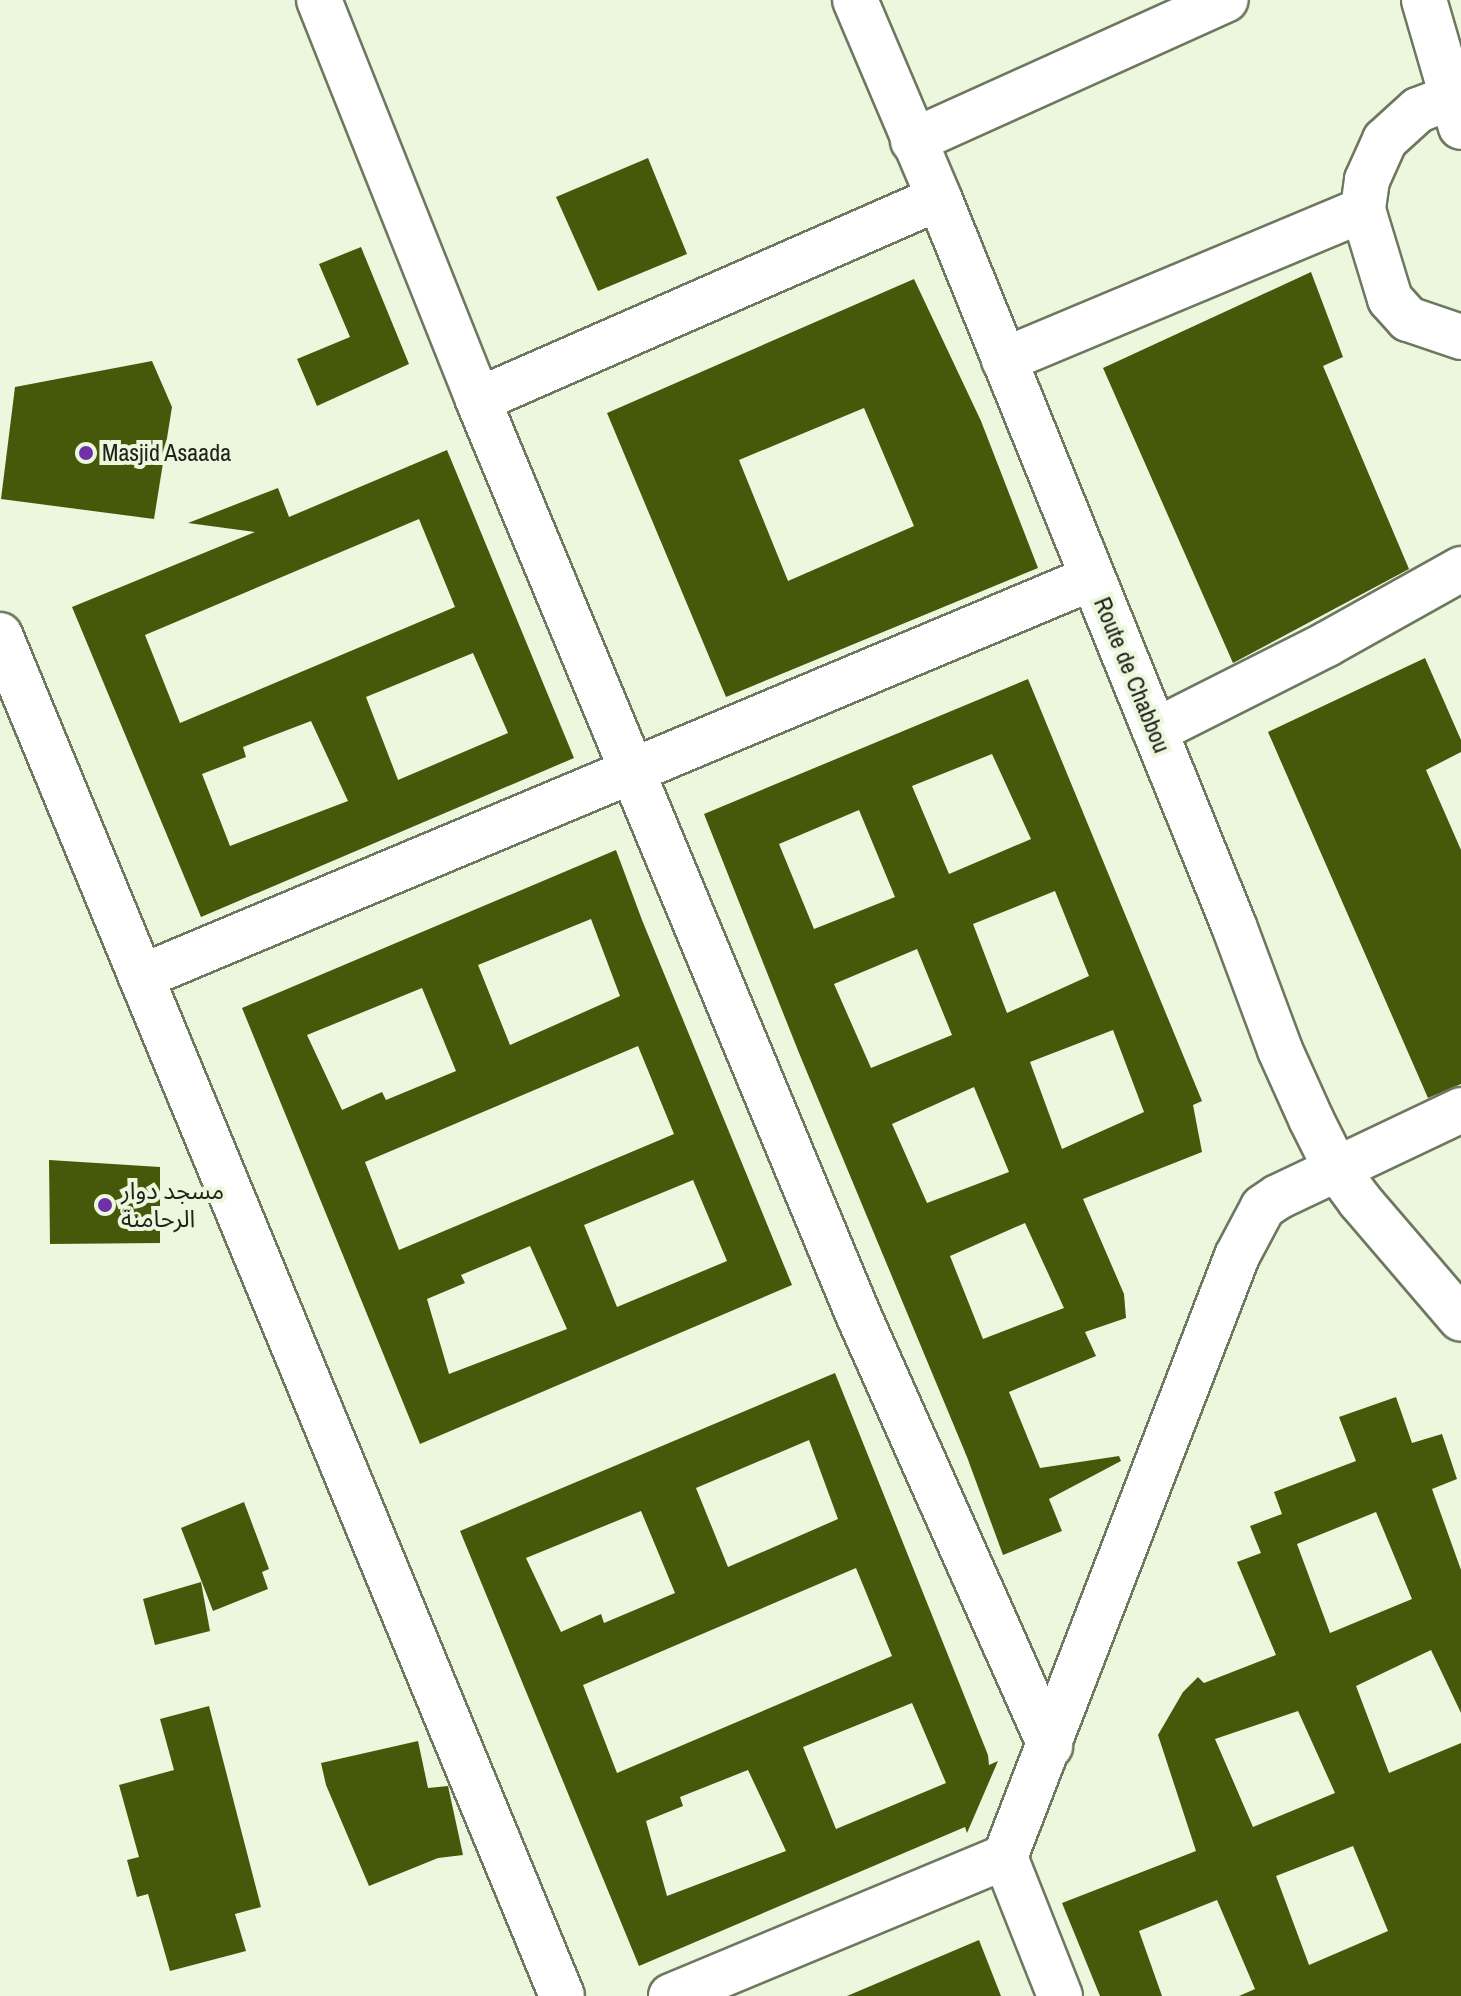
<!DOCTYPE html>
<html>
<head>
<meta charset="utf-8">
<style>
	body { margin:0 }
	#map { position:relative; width:1461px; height:1996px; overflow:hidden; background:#edf7dd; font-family:"Archivo Narrow","Noto Sans Arabic",sans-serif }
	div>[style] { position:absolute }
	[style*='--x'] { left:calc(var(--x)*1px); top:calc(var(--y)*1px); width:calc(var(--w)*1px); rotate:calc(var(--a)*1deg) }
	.building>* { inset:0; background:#46590b }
	.roads { filter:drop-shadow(2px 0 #6e7760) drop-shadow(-2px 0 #6e7760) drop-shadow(0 2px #6e7760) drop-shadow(0 -2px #6e7760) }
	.street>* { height:44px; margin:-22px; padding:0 22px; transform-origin:22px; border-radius:22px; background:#fff }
	.secondary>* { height:44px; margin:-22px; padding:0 22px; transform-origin:22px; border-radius:22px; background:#fff }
	.dots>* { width:22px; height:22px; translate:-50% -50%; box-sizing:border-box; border:4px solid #edf7dd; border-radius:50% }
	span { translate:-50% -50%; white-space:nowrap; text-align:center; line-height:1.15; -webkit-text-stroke:8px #edf7dd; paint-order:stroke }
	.poi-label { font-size:24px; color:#20231a }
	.left { translate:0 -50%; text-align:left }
	.street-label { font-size:24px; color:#20231a }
</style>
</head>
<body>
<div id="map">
	<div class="building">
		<div style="clip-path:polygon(648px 158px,687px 254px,598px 291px,556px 197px)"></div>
		<div style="clip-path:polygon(361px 247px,409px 364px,317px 406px,297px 359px,350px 337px,319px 264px)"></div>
		<div style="clip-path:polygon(1311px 272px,1343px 357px,1323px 366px,1409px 569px,1233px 663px,1103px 368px)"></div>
		<div style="clip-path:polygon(evenodd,914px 279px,981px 421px,1038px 568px,726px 697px,607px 413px,914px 279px,864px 408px,914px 526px,788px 581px,739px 460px,864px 408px)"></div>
		<div style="clip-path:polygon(152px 361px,172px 407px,154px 519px,1px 499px,15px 387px)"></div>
		<div style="clip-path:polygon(evenodd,447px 450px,574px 758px,201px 917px,72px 607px,255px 532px,188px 523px,278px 488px,289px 517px,447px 450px,419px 519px,455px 607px,180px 723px,145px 635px,419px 519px,447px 450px,473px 653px,508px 733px,398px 780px,366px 697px,473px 653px,447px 450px,311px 721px,348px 801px,230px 846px,202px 774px,246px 757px,243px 747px,311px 721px)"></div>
		<div style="clip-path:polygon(1425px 658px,1461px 740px,1461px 752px,1426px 770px,1461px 850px,1461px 1084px,1428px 1098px,1268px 732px)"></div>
		<div style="clip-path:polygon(evenodd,1028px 679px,1202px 1101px,1193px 1105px,1202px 1152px,1083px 1199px,1124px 1294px,1126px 1318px,1085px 1332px,1096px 1356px,1009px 1392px,1040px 1468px,1119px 1456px,1121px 1461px,1049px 1499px,1062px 1531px,1003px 1555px,967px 1457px,799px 1053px,704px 814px,1028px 679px,992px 754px,1031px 839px,949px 874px,912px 786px,992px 754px,1028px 679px,859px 810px,895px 897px,814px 929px,779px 844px,859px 810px,1028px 679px,1055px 891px,1089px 976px,1007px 1013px,973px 924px,1055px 891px,1028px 679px,917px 949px,952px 1035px,871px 1068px,834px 984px,917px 949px,1028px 679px,1113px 1030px,1144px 1112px,1062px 1149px,1030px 1062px,1113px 1030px,1028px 679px,974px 1087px,1009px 1172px,927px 1203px,892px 1124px,974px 1087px,1028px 679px,1025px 1223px,1064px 1308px,983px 1339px,950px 1256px,1025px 1223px)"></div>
		<div style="clip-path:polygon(evenodd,616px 850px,642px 920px,792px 1285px,420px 1444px,242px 1008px,616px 850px,591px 919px,620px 996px,510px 1045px,478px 965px,591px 919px,616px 850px,422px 988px,456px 1071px,386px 1100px,382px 1092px,342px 1110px,307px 1035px,422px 988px,616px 850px,638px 1046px,674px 1134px,399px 1250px,365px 1162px,638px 1046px,616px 850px,693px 1180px,727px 1261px,617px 1307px,584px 1225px,693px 1180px,616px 850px,530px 1246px,567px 1329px,449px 1374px,427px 1299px,465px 1283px,461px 1275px,530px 1246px)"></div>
		<div style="clip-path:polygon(49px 1160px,160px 1167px,160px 1243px,50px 1244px)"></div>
		<div style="clip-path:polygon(evenodd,835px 1373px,988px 1755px,989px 1765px,998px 1761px,967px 1833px,965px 1827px,639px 1966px,460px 1531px,835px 1373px,809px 1440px,838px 1519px,728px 1567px,696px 1488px,809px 1440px,835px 1373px,641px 1511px,675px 1593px,604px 1623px,601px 1614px,561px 1632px,526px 1558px,641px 1511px,835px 1373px,856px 1568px,892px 1656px,617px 1773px,583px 1685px,856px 1568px,835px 1373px,912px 1703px,946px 1783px,836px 1829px,803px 1747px,912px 1703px,835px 1373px,748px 1770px,786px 1851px,667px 1896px,646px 1821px,683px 1806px,680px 1797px,748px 1770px)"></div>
		<div style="clip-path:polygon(evenodd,1396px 1397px,1412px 1443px,1442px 1434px,1457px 1479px,1432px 1489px,1461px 1570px,1461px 1713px,1431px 1650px,1356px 1686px,1389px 1773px,1461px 1743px,1461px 1996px,1239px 1996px,1255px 1989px,1217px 1900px,1139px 1931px,1162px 1996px,1100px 1996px,1062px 1903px,1196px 1851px,1158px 1735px,1183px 1692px,1198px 1677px,1204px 1683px,1276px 1655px,1237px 1562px,1261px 1553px,1250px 1526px,1282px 1514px,1274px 1492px,1356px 1461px,1339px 1417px,1396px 1397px,1376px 1512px,1412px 1599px,1330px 1633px,1297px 1544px,1376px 1512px,1396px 1397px,1298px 1711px,1335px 1793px,1253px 1827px,1215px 1739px,1298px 1711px,1396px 1397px,1353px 1846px,1388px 1931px,1309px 1965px,1276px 1876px,1353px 1846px)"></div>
		<div style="clip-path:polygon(244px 1502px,269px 1569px,262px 1572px,268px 1589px,213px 1611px,181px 1528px)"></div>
		<div style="clip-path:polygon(201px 1582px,210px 1631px,155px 1645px,143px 1599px)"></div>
		<div style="clip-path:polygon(209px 1706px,261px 1907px,235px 1914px,246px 1951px,170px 1971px,148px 1894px,137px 1897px,127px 1860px,139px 1857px,119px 1785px,174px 1770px,160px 1719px)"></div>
		<div style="clip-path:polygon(418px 1741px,428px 1788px,448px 1786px,463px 1855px,438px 1858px,369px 1886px,326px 1785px,321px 1763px)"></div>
		<div style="clip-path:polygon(979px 1940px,1001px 1996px,847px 1996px)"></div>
	</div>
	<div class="roads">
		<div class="street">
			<div style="--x:319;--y:0;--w:430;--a:68.3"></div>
			<div style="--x:478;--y:400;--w:988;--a:67.43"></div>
			<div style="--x:857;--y:1312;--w:475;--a:66"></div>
			<div style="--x:1424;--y:0;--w:132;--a:73.8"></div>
			<div style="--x:1452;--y:97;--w:36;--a:159"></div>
			<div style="--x:1418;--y:110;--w:45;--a:137.7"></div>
			<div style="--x:1385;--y:140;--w:44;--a:114.2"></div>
			<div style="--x:1367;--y:180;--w:30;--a:98"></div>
			<div style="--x:1363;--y:210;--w:93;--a:73.1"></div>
			<div style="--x:1390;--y:299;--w:27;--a:48"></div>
			<div style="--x:1408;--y:319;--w:56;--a:18.8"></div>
			<div style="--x:913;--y:141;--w:343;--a:-24.3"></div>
			<div style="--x:1004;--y:360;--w:389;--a:-22.7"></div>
			<div style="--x:478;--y:400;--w:503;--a:-23.66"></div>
			<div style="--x:0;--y:635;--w:1472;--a:67.56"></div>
			<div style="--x:1155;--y:731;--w:193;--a:-26.8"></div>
			<div style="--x:1327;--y:644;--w:154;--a:-29.2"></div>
			<div style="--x:141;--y:977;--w:1031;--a:-22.76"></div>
			<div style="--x:671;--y:1996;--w:362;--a:-22.6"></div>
			<div style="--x:1060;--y:1996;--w:149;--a:-111.6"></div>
			<div style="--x:1005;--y:1857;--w:644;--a:-68.89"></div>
			<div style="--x:1237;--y:1256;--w:55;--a:-62"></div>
			<div style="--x:1263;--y:1207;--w:18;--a:-34"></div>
			<div style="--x:1278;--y:1197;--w:203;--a:-25.4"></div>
		</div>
		<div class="secondary">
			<div style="--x:855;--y:0;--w:215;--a:67"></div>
			<div style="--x:939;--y:198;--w:785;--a:67.94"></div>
			<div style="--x:1234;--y:926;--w:132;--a:69.6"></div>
			<div style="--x:1280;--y:1050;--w:76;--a:65.8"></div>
			<div style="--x:1311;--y:1119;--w:54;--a:63.4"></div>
			<div style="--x:1335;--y:1167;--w:42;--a:53.7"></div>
			<div style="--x:1360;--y:1201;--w:155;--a:49.4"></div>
		</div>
	</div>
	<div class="dots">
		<div style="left:86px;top:453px;background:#6e31a7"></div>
		<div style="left:105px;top:1205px;background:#6e31a7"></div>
	</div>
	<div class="poi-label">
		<span class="left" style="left:102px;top:453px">Masjid Asaada</span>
		<span class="left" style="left:121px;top:1205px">مسجد دوار<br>الرحامنة</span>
	</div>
	<div class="street-label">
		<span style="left:1132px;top:675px;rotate:68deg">Route de Chabbou</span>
	</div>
</div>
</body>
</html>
